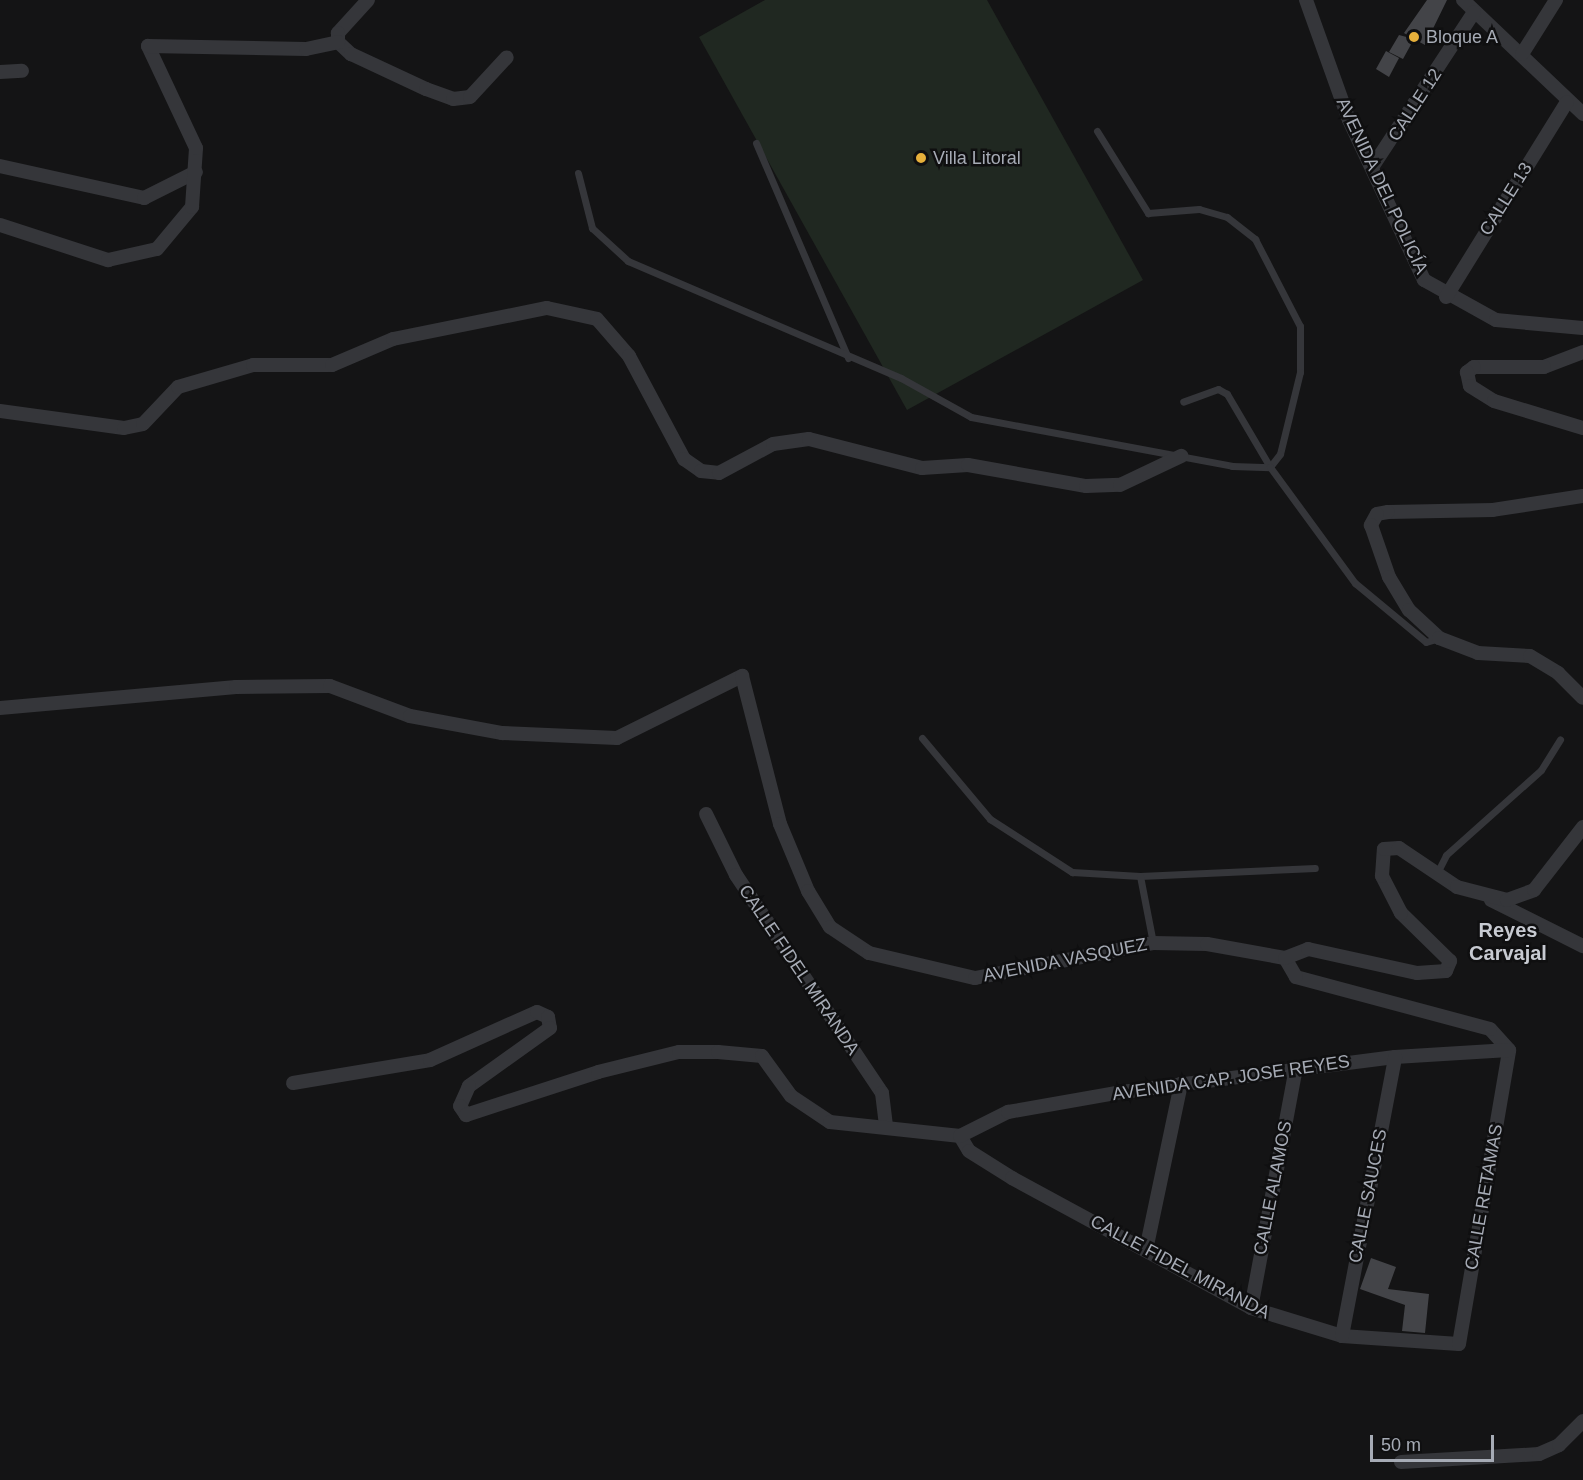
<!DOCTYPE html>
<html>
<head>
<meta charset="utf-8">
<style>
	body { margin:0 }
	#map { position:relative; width:1583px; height:1480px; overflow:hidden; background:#141415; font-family:Arial,sans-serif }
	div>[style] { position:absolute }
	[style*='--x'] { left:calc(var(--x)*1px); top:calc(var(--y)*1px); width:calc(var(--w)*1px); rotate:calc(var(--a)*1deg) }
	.green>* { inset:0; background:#202821 }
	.building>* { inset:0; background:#434448 }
	.service>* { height:7px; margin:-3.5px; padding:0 3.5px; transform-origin:3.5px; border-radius:3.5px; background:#35363a }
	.minor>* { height:14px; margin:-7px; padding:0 7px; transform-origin:7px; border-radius:7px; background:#35363a }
	.dots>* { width:16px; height:16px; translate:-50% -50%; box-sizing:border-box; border:3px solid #0f0f10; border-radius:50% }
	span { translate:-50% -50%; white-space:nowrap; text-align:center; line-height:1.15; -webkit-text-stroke:5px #0f0f10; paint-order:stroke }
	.poi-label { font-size:18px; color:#a6abb5 }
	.left { translate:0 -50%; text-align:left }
	.street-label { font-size:18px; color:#a6abb5 }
	.neighbourhood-label { font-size:20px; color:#c7cad1; font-weight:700 }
	.scale { position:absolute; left:1370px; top:1435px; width:124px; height:27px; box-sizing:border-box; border:3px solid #a6abb5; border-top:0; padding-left:8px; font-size:18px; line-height:21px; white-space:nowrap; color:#a6abb5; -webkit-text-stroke:4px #0f0f10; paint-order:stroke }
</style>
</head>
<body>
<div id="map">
	<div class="green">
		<div style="clip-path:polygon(765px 0,987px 0,1143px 280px,907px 410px,699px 37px)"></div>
	</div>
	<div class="building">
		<div style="clip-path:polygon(1427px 0,1447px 0,1425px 45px,1414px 39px,1403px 59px,1389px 52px,1399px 35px,1414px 39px,1404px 33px)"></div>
		<div style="clip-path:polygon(1386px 51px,1399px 58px,1389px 77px,1376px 69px)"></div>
		<div style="clip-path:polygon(1371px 1258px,1396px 1267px,1388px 1289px,1429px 1294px,1425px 1333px,1402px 1331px,1405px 1305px,1360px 1289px)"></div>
	</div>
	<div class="service">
		<div style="--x:1097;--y:131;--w:97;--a:58.1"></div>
		<div style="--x:1148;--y:213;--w:51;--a:-4.5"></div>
		<div style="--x:1199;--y:209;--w:29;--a:16"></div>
		<div style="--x:1227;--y:217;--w:36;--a:38"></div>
		<div style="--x:1255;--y:239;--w:98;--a:62.7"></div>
		<div style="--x:1300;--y:326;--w:46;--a:90"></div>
		<div style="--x:1300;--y:372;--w:84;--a:103.7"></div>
		<div style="--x:1280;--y:454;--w:16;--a:128"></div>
		<div style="--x:1270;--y:467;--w:85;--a:-120.5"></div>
		<div style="--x:1227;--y:394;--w:10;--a:-151"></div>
		<div style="--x:1218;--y:389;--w:37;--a:160"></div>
		<div style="--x:756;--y:143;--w:234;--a:66.8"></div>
		<div style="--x:578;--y:173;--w:57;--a:75.7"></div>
		<div style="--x:592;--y:228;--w:49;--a:42.5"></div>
		<div style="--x:628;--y:261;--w:297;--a:23.2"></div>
		<div style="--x:901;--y:378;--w:80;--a:29.1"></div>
		<div style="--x:971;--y:417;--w:266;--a:10.6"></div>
		<div style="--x:1232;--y:466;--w:38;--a:2"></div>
		<div style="--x:1270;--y:467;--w:144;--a:53.8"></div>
		<div style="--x:1355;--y:583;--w:92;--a:39.7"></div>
		<div style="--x:1426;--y:642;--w:14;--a:-17"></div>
		<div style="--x:922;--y:738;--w:106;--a:50"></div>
		<div style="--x:990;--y:819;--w:98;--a:32.9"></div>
		<div style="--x:1072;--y:872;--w:68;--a:3.4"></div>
		<div style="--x:1140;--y:876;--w:175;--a:-2.6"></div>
		<div style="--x:1437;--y:873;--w:20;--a:-63"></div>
		<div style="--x:1446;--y:855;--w:127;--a:-41.8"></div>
		<div style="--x:1541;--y:770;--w:36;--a:-58"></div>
		<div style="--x:1140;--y:876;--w:68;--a:79"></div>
	</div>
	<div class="minor">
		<div style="--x:368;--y:0;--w:45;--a:132.3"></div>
		<div style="--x:338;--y:33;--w:9;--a:90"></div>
		<div style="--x:338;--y:42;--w:18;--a:43"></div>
		<div style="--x:351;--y:54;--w:83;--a:25"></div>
		<div style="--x:426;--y:89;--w:29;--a:20"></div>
		<div style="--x:453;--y:99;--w:17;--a:-7"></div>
		<div style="--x:470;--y:97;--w:54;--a:-47.2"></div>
		<div style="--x:1306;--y:0;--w:127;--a:70.3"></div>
		<div style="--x:1349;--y:120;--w:177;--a:64.9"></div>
		<div style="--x:1424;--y:280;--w:82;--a:29.1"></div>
		<div style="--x:1496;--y:320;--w:87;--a:5.3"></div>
		<div style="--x:1463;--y:0;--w:166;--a:43.5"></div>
		<div style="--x:1522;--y:54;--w:64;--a:-57.8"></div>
		<div style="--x:0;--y:72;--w:22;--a:-3"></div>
		<div style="--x:0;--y:166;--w:148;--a:12.5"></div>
		<div style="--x:144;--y:198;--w:58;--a:-26.6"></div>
		<div style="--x:1373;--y:166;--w:184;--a:-56.7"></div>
		<div style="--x:0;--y:225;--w:114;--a:18"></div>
		<div style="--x:108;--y:260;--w:50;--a:-12.7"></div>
		<div style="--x:157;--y:249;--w:55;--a:-50.2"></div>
		<div style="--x:192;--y:207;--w:59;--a:-86.1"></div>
		<div style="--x:196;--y:148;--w:113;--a:-115.2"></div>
		<div style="--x:148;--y:46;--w:158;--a:1.1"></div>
		<div style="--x:306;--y:49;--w:33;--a:-12"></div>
		<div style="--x:1446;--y:297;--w:229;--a:-58.2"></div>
		<div style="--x:1583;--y:352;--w:42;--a:159"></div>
		<div style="--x:1544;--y:367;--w:70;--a:180"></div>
		<div style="--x:1474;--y:367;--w:9;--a:144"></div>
		<div style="--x:1467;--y:372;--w:14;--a:78"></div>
		<div style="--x:1470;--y:386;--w:28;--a:32"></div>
		<div style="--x:1494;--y:401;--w:93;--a:16.9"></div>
		<div style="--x:0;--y:411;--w:125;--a:7.8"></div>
		<div style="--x:124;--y:428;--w:19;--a:-12"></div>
		<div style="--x:143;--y:424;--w:51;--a:-46.6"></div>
		<div style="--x:178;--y:387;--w:78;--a:-16.3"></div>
		<div style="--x:253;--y:365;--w:79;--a:0"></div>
		<div style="--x:332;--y:365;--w:66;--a:-23.1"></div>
		<div style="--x:393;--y:339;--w:157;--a:-11.4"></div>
		<div style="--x:547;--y:308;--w:51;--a:12.4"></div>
		<div style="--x:597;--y:319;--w:49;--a:49.1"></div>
		<div style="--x:629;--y:356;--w:117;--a:61.9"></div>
		<div style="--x:684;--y:459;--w:21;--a:35"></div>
		<div style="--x:701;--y:471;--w:18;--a:6"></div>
		<div style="--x:719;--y:473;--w:61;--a:-28.2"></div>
		<div style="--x:773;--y:444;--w:36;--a:-8"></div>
		<div style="--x:809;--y:439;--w:117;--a:14.4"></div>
		<div style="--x:922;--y:468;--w:46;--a:-3.7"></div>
		<div style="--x:968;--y:465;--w:120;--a:10.1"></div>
		<div style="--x:1086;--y:486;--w:34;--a:-2"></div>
		<div style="--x:1120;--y:485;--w:68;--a:-25.4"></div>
		<div style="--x:1583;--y:496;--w:91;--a:171.2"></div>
		<div style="--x:1493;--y:510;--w:105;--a:178.9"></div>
		<div style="--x:1388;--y:512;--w:11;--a:170"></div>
		<div style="--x:1377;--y:514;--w:13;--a:119"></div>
		<div style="--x:1371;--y:525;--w:55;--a:70.9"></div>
		<div style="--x:1389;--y:577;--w:39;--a:59"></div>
		<div style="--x:1409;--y:610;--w:41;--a:43"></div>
		<div style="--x:1439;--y:638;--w:42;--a:21"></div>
		<div style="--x:1478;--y:653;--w:52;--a:3.3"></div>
		<div style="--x:1530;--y:656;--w:33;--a:31"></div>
		<div style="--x:1558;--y:673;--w:35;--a:45"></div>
		<div style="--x:0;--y:708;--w:237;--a:-5.1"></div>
		<div style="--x:236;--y:687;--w:94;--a:-0.6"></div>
		<div style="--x:330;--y:686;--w:85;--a:20.6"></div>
		<div style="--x:410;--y:716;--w:94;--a:10.5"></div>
		<div style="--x:502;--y:733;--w:115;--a:2.5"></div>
		<div style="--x:617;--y:738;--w:140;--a:-26.4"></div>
		<div style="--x:742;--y:676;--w:153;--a:75.6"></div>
		<div style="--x:780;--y:824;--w:73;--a:67.3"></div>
		<div style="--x:808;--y:891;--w:42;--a:58.6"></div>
		<div style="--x:830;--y:927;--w:47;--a:33.7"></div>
		<div style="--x:869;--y:953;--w:109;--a:13.3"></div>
		<div style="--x:975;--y:978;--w:181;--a:-11.1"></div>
		<div style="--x:1153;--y:943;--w:54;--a:1.1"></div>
		<div style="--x:1207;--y:944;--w:79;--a:10.2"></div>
		<div style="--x:706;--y:814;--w:68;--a:63.8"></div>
		<div style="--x:736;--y:875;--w:262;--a:56.2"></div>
		<div style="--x:882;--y:1093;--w:33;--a:83"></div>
		<div style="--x:1491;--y:900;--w:103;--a:26.6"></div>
		<div style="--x:1509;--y:1050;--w:28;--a:-132"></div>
		<div style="--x:1490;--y:1029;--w:201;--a:-165"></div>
		<div style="--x:1296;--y:977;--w:22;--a:-120"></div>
		<div style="--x:1285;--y:958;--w:25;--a:-21"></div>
		<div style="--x:1308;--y:949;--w:112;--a:12.4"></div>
		<div style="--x:1417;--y:973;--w:29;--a:-4"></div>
		<div style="--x:1446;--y:971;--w:11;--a:-68"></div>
		<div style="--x:1450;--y:961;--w:69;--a:-135.6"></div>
		<div style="--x:1401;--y:913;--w:42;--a:-117.2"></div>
		<div style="--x:1382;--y:876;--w:27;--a:-86"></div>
		<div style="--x:1384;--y:849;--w:15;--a:-4"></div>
		<div style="--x:1399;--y:848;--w:70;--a:33.9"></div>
		<div style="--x:1457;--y:887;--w:52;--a:14.6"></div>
		<div style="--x:1507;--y:900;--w:29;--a:-20"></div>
		<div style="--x:1534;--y:890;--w:80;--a:-52.1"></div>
		<div style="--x:293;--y:1083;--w:139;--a:-9.5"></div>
		<div style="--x:430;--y:1060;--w:117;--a:-24.2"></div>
		<div style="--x:537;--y:1012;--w:12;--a:24"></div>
		<div style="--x:548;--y:1017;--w:11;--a:80"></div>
		<div style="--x:550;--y:1028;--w:100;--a:144.4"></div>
		<div style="--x:469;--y:1086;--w:22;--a:114"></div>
		<div style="--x:460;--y:1106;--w:11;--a:56"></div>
		<div style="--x:466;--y:1115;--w:139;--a:-18"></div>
		<div style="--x:598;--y:1072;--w:83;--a:-13.9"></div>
		<div style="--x:679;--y:1052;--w:39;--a:0"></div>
		<div style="--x:718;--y:1052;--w:44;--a:5.2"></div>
		<div style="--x:762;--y:1056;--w:49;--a:54.1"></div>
		<div style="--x:791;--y:1096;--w:47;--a:33.7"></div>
		<div style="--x:830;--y:1122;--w:131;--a:6.1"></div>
		<div style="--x:960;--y:1136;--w:17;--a:59"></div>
		<div style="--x:969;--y:1151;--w:51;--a:32.1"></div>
		<div style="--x:1012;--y:1178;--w:272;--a:28.5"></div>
		<div style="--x:1251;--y:1308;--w:95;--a:17.1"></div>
		<div style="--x:1342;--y:1336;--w:117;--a:3.9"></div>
		<div style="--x:1459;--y:1344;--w:298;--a:-80.3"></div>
		<div style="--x:960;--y:1136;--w:54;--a:-26.6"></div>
		<div style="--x:1008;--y:1112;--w:116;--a:-10"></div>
		<div style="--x:1122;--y:1092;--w:275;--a:-7.3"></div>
		<div style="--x:1395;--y:1057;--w:114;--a:-3.5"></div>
		<div style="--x:1146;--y:1250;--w:170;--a:-78.1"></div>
		<div style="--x:1251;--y:1308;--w:244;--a:-79.4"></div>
		<div style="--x:1342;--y:1336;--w:284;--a:-79.2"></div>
		<div style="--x:1401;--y:1462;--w:138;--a:-3.3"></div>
		<div style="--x:1539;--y:1454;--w:22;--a:-24"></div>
		<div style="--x:1559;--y:1445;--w:34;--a:-45"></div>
	</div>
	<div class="dots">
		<div style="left:1414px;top:37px;background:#e6b03b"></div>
		<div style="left:921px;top:158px;background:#e6b03b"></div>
	</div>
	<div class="poi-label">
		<span class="left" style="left:1426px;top:37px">Bloque A</span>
		<span class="left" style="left:933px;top:158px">Villa Litoral</span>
	</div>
	<div class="street-label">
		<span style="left:1415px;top:105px;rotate:-57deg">CALLE 12</span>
		<span style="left:1382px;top:186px;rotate:65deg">AVENIDA DEL POLICÍA</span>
		<span style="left:1506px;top:199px;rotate:-58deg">CALLE 13</span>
		<span style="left:1065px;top:960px;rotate:-11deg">AVENIDA VASQUEZ</span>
		<span style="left:799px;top:970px;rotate:56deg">CALLE FIDEL MIRANDA</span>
		<span style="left:1231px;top:1078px;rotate:-8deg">AVENIDA CAP. JOSE REYES</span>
		<span style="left:1273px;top:1188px;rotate:-79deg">CALLE ALAMOS</span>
		<span style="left:1368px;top:1196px;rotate:-79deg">CALLE SAUCES</span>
		<span style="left:1484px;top:1197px;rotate:-80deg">CALLE RETAMAS</span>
		<span style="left:1180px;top:1267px;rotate:28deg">CALLE FIDEL MIRANDA</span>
	</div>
	<div class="neighbourhood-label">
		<span style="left:1508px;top:942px">Reyes<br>Carvajal</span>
	</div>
	<div class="scale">50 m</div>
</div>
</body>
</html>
